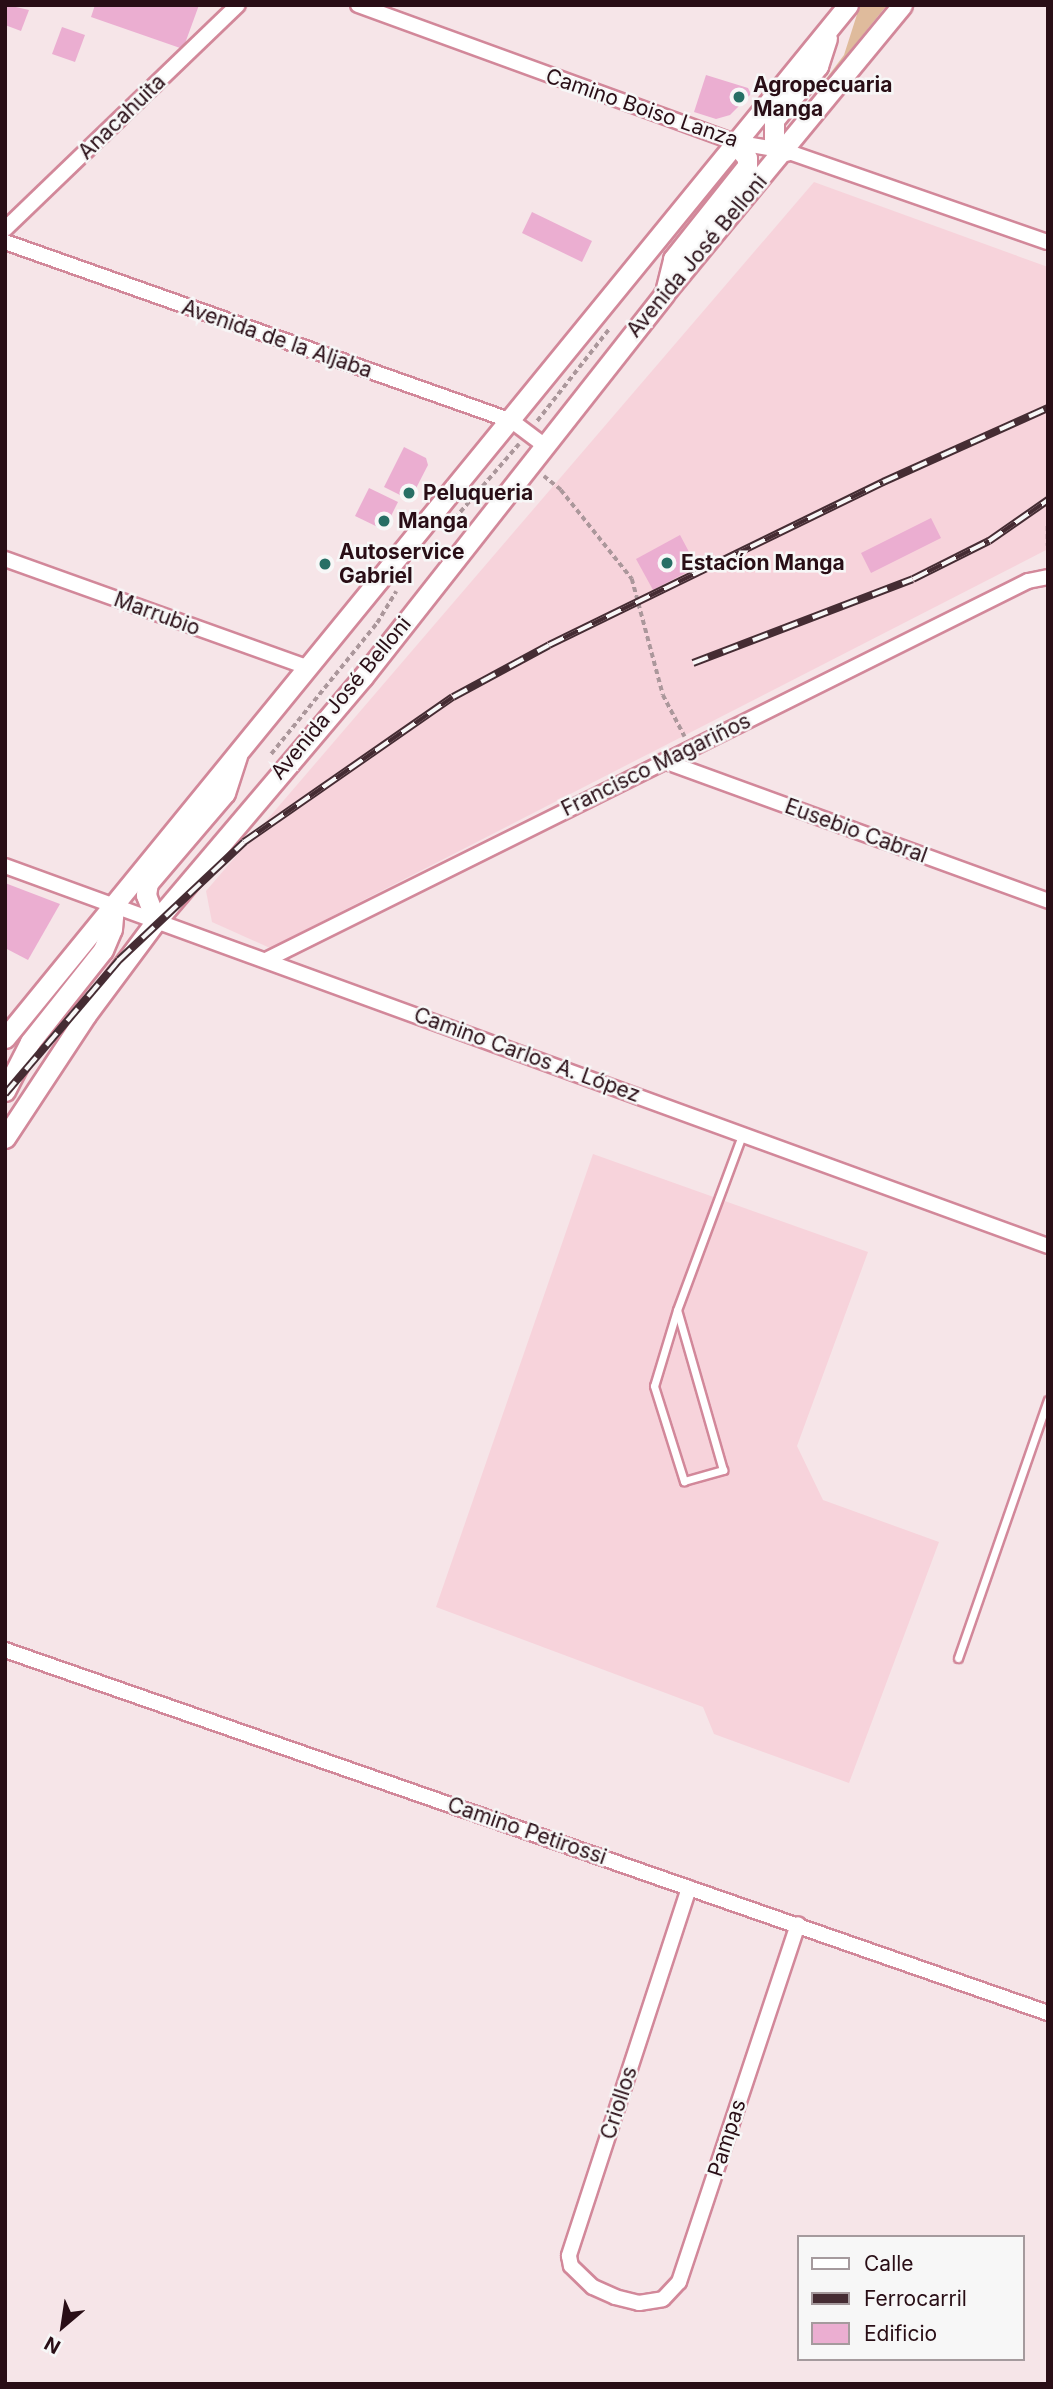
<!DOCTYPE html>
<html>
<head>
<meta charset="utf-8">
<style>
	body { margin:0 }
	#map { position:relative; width:1053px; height:2389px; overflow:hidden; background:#f6e5e8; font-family:Inter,sans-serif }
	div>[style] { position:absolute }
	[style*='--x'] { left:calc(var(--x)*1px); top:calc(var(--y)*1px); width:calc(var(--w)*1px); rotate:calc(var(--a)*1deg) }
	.built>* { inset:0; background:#f7d3db }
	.green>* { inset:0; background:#dfbb9c }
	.building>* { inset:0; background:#ebaed1 }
	.path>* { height:3.5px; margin-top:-1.75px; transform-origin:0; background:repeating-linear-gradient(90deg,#ab979b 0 5px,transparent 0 8.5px) }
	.roads { filter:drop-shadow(2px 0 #d2889a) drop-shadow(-2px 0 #d2889a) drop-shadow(0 2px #d2889a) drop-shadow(0 -2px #d2889a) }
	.service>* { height:7px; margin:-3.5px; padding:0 3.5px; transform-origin:3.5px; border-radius:3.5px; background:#fff }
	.minor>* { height:14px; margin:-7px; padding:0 7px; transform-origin:7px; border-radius:7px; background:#fff }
	.secondary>* { height:19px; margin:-9.5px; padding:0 9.5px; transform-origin:9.5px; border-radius:9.5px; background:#fff }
	.rail>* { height:8px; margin-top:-4px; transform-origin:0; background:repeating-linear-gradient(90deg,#f7f7f7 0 16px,#452c33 0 32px); box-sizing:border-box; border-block:2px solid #452c33 }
	.dots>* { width:19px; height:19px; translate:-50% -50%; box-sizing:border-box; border:4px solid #f7f7f7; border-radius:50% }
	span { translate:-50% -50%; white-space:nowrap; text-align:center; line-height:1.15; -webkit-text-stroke:5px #f7f7f7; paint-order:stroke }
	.poi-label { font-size:21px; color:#290e16; font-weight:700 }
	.left { translate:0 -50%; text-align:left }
	.street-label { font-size:21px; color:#290e16 }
	.frame { position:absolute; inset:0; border:7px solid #290e16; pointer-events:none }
	.legend { position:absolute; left:797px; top:2235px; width:228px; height:126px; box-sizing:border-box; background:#f7f7f7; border:2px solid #a59a9d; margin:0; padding:9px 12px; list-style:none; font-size:21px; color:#290e16 }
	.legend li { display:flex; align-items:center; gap:14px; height:35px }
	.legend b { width:35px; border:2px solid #a59a9d }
	.north { position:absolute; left:28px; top:2291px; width:70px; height:70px; -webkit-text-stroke:5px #f7f7f7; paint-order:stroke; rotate:209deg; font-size:19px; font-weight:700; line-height:28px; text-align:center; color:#290e16 }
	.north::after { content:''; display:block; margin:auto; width:24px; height:32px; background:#290e16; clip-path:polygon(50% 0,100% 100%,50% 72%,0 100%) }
</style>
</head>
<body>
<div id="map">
	<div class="built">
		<div style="clip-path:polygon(814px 182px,1048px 267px,1048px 549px,270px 948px,212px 922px,206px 891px)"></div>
		<div style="clip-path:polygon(593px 1154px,868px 1252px,797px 1446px,823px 1500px,939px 1542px,849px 1783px,714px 1734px,703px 1707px,436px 1607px)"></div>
	</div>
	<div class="green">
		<div style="clip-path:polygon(860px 5px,887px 5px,808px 103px,844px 55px)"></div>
	</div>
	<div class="building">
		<div style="clip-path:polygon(7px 5px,29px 10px,21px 31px,5px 25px)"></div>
		<div style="clip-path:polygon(95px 5px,199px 5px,183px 49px,91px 17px)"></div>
		<div style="clip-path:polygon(62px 27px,85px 35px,75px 62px,52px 54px)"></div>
		<div style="clip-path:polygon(706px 75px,748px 88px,751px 94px,730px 115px,716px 119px,694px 112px)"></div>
		<div style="clip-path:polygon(532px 212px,592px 241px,582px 262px,522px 233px)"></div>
		<div style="clip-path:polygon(404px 447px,426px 458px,428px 465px,410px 500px,384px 487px)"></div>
		<div style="clip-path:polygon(369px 488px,398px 502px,384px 530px,355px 516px)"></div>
		<div style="clip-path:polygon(931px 518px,941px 538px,871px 573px,861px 553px)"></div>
		<div style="clip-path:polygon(680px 535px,697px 567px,653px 590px,636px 559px)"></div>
		<div style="clip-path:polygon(5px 883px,60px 904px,28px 960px,5px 948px)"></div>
	</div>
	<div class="path">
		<div style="--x:537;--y:421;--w:118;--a:-51.9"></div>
		<div style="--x:544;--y:476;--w:22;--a:39"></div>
		<div style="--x:561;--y:490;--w:114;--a:51.4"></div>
		<div style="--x:632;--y:579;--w:120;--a:75"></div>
		<div style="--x:663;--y:695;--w:47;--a:62.4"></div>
		<div style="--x:449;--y:525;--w:107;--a:-49.2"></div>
		<div style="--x:1048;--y:526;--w:20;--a:90"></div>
		<div style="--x:271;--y:754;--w:169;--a:-51"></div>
		<div style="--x:377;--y:623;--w:37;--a:-59"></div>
	</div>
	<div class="roads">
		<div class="service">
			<div style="--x:677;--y:1310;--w:79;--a:106.8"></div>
			<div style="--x:654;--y:1386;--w:100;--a:72.5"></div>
			<div style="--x:684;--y:1481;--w:41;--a:-15.8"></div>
			<div style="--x:723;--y:1470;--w:166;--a:-106"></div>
			<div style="--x:677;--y:1310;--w:187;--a:-69.6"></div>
			<div style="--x:958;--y:1658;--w:273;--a:-70.8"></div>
		</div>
		<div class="minor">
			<div style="--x:358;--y:5;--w:400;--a:20"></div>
			<div style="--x:734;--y:142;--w:53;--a:9.8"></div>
			<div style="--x:786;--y:151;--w:277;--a:19.2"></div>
			<div style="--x:5;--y:229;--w:323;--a:-43.9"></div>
			<div style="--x:5;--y:242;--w:538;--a:19.45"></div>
			<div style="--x:512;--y:421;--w:40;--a:37"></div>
			<div style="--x:5;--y:559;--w:323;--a:19.7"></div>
			<div style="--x:664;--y:761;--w:409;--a:20"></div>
			<div style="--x:5;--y:866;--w:1110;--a:20.02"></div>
			<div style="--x:266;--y:960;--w:851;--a:-26.44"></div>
			<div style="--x:1028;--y:581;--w:20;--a:-11"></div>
			<div style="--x:5;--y:1650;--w:1104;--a:19.19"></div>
			<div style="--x:689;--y:1888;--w:387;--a:108.1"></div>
			<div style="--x:569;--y:2256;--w:10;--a:79"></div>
			<div style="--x:571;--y:2266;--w:30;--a:44"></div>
			<div style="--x:593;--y:2287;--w:24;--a:24"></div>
			<div style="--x:615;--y:2297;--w:25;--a:14"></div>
			<div style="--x:639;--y:2303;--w:24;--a:-9"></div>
			<div style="--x:663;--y:2299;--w:23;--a:-47"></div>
			<div style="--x:679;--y:2282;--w:377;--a:-71.6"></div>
		</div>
		<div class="secondary">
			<div style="--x:786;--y:151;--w:17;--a:-135"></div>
			<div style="--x:774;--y:139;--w:19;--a:-90"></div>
			<div style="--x:774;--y:120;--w:70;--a:-50.8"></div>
			<div style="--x:818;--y:66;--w:29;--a:-72"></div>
			<div style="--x:666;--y:288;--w:30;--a:-76"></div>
			<div style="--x:673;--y:259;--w:119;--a:-51.5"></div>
			<div style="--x:747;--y:166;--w:8;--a:-90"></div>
			<div style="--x:747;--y:158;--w:21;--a:-129"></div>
			<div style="--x:156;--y:921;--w:28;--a:-111"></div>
			<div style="--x:146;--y:895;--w:12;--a:-81"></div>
			<div style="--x:148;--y:883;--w:118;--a:-49.5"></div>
			<div style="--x:225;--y:793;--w:39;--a:-72"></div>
			<div style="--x:5;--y:1038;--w:1333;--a:-50.78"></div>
			<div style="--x:5;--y:1091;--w:55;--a:-63"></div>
			<div style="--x:30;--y:1042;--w:117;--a:-51.6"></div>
			<div style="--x:103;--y:950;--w:23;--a:-67"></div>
			<div style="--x:112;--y:929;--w:24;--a:-85"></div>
			<div style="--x:5;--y:1138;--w:147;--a:-56.6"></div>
			<div style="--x:86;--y:1015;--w:117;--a:-53.3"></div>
			<div style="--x:156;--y:921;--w:320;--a:-49.7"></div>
			<div style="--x:363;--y:677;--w:487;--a:-51.8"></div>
			<div style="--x:664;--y:294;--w:374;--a:-50.5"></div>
		</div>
	</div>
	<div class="rail">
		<div style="--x:693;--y:663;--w:235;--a:-20.9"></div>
		<div style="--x:913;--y:579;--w:85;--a:-26.6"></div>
		<div style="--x:989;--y:541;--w:72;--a:-34.8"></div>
		<div style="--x:5;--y:1094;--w:176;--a:-49.6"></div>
		<div style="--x:119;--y:960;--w:172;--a:-43.3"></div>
		<div style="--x:244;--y:842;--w:254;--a:-34.8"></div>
		<div style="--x:453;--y:697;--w:109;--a:-28.4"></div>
		<div style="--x:549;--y:645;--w:372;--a:-26"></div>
		<div style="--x:883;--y:482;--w:181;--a:-24.2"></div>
	</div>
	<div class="dots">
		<div style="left:739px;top:97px;background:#276f65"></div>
		<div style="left:409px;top:493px;background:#276f65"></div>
		<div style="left:384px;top:521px;background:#276f65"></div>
		<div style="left:667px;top:563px;background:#276f65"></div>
		<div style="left:325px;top:564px;background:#276f65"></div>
	</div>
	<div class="poi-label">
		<span class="left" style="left:753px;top:97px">Agropecuaria<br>Manga</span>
		<span class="left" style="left:423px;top:493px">Peluqueria</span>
		<span class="left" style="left:398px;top:521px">Manga</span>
		<span class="left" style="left:339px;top:564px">Autoservice<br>Gabriel</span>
		<span class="left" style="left:681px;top:563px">Estacíon Manga</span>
	</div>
	<div class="street-label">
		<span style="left:642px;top:108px;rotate:19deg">Camino Boiso Lanza</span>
		<span style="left:122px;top:117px;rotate:-44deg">Anacahuita</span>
		<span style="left:697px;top:256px;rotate:-50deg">Avenida José Belloni</span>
		<span style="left:277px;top:339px;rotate:19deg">Avenida de la Aljaba</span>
		<span style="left:157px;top:614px;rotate:20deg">Marrubio</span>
		<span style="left:341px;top:698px;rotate:-50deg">Avenida José Belloni</span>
		<span style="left:656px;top:765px;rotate:-26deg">Francisco Magariños</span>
		<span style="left:856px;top:831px;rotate:20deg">Eusebio Cabral</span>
		<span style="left:527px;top:1055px;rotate:20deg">Camino Carlos A. López</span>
		<span style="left:527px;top:1831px;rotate:19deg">Camino Petirossi</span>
		<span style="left:619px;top:2103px;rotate:-72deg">Criollos</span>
		<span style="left:727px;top:2138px;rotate:-72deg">Pampas</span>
	</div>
	<div class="frame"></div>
	<ul class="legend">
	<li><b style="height:9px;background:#fff"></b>Calle</li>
	<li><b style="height:9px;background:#452c33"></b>Ferrocarril</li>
	<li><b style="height:19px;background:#ebaed1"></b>Edificio</li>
	</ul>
	<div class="north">N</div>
</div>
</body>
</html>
